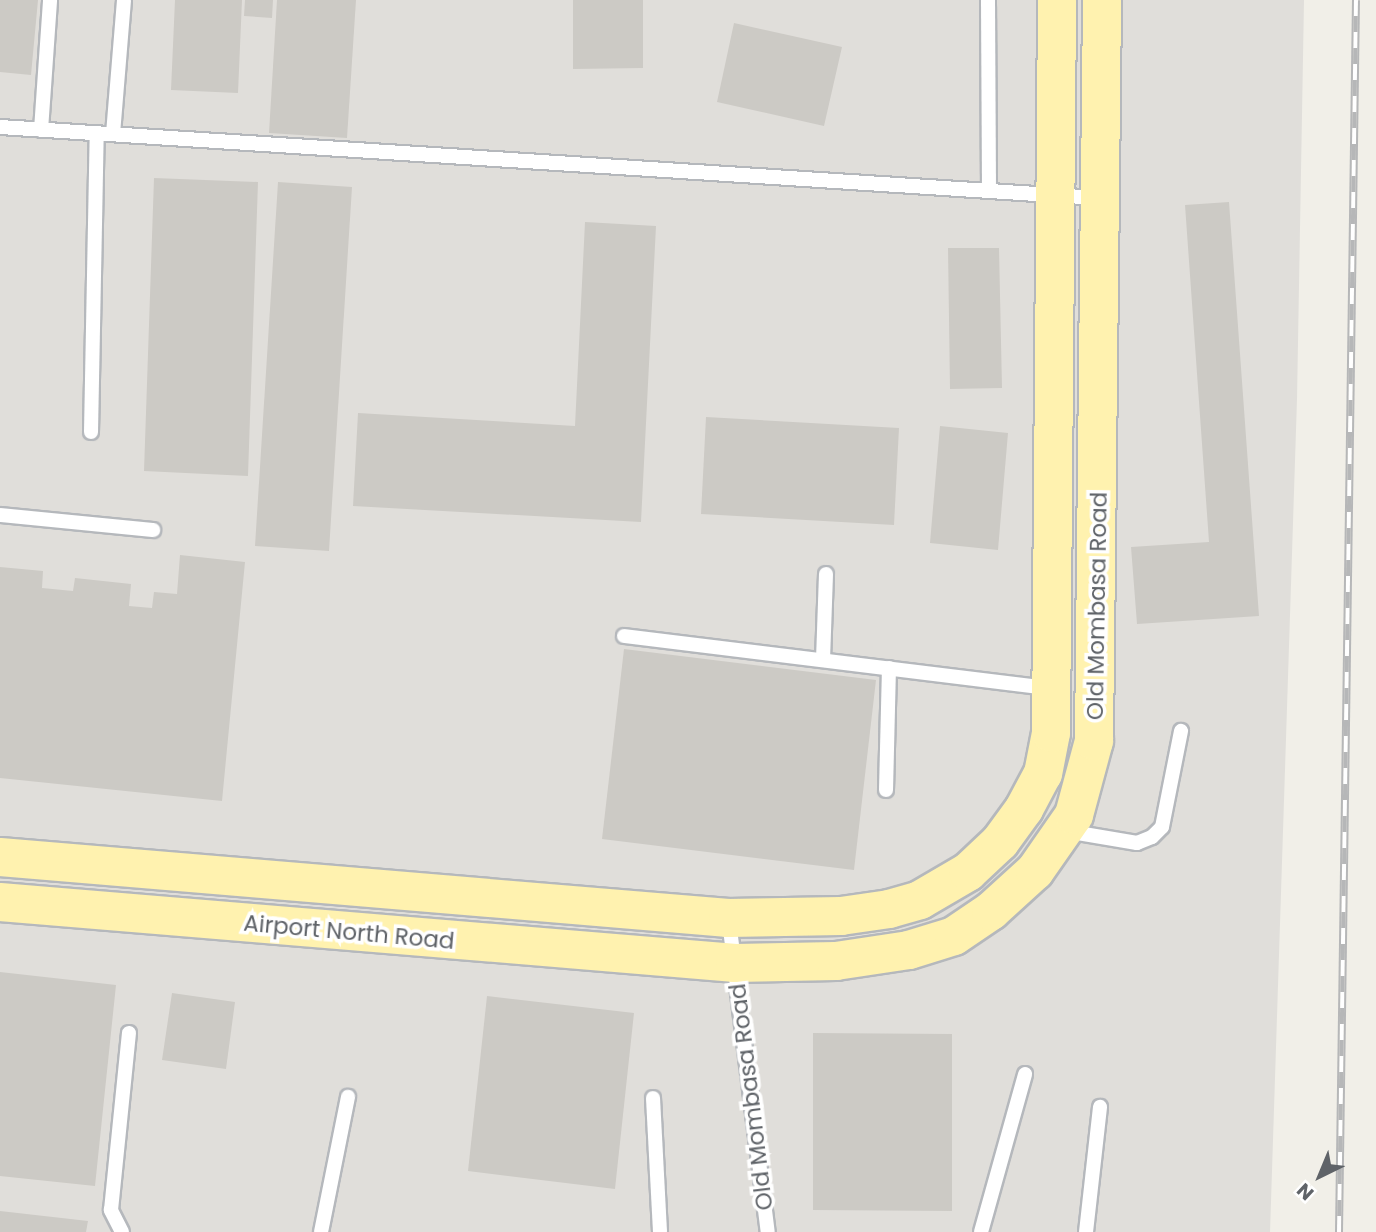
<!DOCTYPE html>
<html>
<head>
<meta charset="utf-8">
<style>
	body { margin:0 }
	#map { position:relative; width:1376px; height:1232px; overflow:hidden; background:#f1efe8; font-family:Poppins,sans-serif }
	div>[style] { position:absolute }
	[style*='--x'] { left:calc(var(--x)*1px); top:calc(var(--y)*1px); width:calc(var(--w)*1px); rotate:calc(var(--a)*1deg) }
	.industrial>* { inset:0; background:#e0deda }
	.building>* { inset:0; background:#cccac5 }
	.roads { filter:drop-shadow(2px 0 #b5b8bc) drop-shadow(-2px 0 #b5b8bc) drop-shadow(0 2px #b5b8bc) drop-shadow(0 -2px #b5b8bc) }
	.service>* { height:14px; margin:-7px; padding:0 7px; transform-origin:7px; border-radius:7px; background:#fff }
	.primary>* { height:38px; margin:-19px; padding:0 19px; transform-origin:19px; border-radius:19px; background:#fff2af }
	.rail>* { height:8px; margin-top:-4px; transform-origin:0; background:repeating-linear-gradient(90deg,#fff 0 16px,#b6b7b8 0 32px); box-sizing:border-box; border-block:2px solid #b6b7b8 }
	span { translate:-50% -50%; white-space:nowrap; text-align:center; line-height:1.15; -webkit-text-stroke:7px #fff; paint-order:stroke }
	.street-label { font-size:23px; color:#5f6368 }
	.north { position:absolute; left:1285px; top:1141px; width:70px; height:70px; -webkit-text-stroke:5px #fff; paint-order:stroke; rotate:223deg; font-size:19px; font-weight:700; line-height:28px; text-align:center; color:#5f6368 }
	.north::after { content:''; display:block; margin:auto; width:24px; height:32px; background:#5f6368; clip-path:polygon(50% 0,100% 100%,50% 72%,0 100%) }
</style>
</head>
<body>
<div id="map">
	<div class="industrial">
		<div style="clip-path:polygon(0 0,1304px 0,1297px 399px,1270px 1232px,0 1232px)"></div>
	</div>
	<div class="building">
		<div style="clip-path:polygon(0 0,38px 0,31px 75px,0 72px)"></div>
		<div style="clip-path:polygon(175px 0,242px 0,238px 93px,171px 90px)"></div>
		<div style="clip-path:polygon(245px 0,273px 0,272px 18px,244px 16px)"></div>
		<div style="clip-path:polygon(277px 0,356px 0,347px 138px,269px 133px)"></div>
		<div style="clip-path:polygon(573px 0,643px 0,643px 68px,573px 69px)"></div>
		<div style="clip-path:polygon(734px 23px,842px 47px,824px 126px,717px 102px)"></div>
		<div style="clip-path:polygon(154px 178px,258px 182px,248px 476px,144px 471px)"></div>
		<div style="clip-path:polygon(278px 182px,352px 187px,329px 551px,255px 546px)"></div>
		<div style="clip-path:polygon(1229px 202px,1259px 616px,1137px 624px,1131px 547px,1209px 542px,1185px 205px)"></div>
		<div style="clip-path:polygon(585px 222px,656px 226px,641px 522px,353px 506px,358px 413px,575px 426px)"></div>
		<div style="clip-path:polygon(948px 248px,999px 248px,1002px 388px,950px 389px)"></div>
		<div style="clip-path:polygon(706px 417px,899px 428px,894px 525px,701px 514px)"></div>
		<div style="clip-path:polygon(940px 426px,1008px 433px,998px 550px,930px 543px)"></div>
		<div style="clip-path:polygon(180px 555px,245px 562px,222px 801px,0 778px,0 567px,43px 571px,42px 588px,73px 591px,75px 578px,131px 584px,129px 606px,152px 608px,154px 592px,177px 594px)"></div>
		<div style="clip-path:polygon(624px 649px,876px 680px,854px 870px,602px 839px)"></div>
		<div style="clip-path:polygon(0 972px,116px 985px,95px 1186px,0 1176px)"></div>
		<div style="clip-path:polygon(172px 993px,235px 1002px,226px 1069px,162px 1060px)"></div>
		<div style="clip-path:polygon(487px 996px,634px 1013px,615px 1189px,468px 1171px)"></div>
		<div style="clip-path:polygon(813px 1033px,952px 1034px,952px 1211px,813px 1210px)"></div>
		<div style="clip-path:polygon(0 1211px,88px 1221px,86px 1232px,0 1232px)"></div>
	</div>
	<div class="roads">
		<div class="service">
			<div style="--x:988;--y:0;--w:191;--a:89.7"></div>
			<div style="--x:0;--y:127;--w:1101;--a:3.7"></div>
			<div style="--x:41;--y:130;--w:130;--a:-86"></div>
			<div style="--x:113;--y:134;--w:134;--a:-85.3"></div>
			<div style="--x:91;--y:432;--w:299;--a:-88.9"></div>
			<div style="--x:0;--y:515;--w:154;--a:5.6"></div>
			<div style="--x:624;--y:636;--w:428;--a:7"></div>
			<div style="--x:823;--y:660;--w:86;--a:-88"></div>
			<div style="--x:886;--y:790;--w:122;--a:-88.6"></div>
			<div style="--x:1066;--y:831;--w:72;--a:9.6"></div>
			<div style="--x:1137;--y:843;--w:16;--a:-22"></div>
			<div style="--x:1152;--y:837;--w:14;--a:-45"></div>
			<div style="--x:1162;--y:827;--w:98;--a:-78.8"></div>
			<div style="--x:729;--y:921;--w:313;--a:82.9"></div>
			<div style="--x:653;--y:1098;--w:134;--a:87"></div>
			<div style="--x:122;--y:1232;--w:25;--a:-117"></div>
			<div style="--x:111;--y:1210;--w:178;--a:-84.2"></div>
			<div style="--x:321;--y:1232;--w:138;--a:-78.7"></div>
			<div style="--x:981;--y:1232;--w:164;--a:-74.4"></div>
			<div style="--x:1086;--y:1232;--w:126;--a:-83.6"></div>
		</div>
		<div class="primary">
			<div style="--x:0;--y:857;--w:731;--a:4.79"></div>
			<div style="--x:728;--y:918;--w:113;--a:-1"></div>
			<div style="--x:841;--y:916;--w:49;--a:-8.3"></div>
			<div style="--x:889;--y:909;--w:32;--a:-16"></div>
			<div style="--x:920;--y:900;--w:56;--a:-30.3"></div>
			<div style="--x:968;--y:872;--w:44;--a:-43.2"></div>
			<div style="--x:1000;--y:842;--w:41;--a:-54"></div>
			<div style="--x:1024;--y:809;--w:40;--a:-62"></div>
			<div style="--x:1043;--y:774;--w:42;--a:-79"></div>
			<div style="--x:1051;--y:733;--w:733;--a:-89.53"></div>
			<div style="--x:0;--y:902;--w:738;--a:4.74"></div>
			<div style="--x:735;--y:963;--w:101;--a:-1.1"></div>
			<div style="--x:836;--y:961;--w:74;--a:-8.6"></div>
			<div style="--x:909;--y:950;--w:47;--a:-17.3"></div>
			<div style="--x:954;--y:936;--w:45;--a:-34"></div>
			<div style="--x:991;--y:911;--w:59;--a:-42.3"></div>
			<div style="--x:1035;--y:871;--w:68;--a:-55.1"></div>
			<div style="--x:1074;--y:815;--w:77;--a:-74.9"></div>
			<div style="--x:1094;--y:741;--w:741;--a:-89.38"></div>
		</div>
	</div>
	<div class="rail">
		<div style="--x:1339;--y:1232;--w:1232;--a:-89.21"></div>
	</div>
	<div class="street-label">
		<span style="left:1097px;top:606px;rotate:-89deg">Old Mombasa Road</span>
		<span style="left:349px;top:932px;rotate:5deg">Airport North Road</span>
		<span style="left:751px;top:1097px;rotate:-97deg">Old Mombasa Road</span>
	</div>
	<div class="north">N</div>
</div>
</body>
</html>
